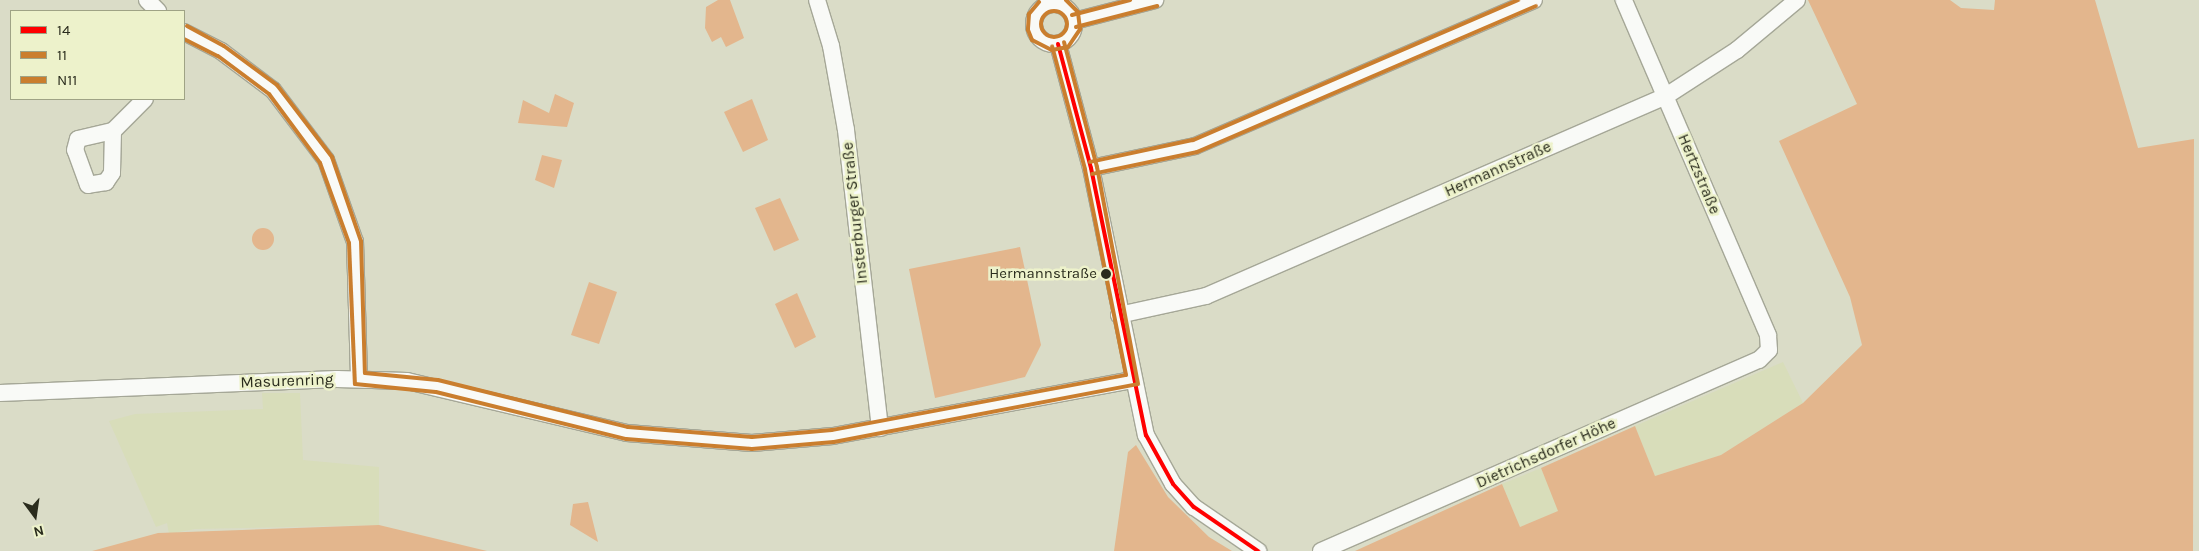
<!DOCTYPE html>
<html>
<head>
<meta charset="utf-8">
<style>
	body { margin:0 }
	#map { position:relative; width:2199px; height:551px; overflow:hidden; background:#dadcc7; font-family:Karla,sans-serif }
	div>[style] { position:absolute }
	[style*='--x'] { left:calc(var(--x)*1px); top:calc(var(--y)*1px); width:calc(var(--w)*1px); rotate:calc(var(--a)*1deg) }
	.built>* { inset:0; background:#d8ddba }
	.green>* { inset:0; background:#e3b68d }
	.round { border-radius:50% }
	.roads { filter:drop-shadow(1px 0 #a5a797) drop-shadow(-1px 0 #a5a797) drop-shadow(0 1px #a5a797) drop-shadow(0 -1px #a5a797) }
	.minor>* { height:16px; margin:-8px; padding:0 8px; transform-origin:8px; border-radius:8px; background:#f9faf7 }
	.minor>.ring { margin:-8px; padding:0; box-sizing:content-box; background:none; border:16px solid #f9faf7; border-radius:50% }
	.bus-1>* { height:4px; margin:-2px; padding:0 2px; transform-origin:2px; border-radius:2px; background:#f00 }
	.bus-2>* { height:4px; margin:-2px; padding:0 2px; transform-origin:2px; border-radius:2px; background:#ca7e2e }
	.bus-3>* { height:4px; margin:-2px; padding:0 2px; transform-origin:2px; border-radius:2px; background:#ca7e2e }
	.bus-3>.ring { margin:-2px; padding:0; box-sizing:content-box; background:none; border:4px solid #ca7e2e; border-radius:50% }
	.dots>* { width:14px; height:14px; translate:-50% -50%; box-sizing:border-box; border:2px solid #edf2cb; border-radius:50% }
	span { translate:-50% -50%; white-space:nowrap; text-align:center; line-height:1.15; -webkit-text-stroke:5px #edf2cb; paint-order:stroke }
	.bus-label { font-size:15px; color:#2a2c1d }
	.right { translate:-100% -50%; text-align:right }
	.street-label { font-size:16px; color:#2a2c1d }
	.legend { position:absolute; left:10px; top:10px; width:175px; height:90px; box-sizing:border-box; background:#edf2cb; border:1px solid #9fa385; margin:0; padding:6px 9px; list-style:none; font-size:15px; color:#2a2c1d }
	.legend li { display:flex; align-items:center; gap:10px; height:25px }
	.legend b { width:25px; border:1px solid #9fa385 }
	.north { position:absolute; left:10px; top:491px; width:50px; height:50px; -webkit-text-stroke:4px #edf2cb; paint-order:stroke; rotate:166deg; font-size:14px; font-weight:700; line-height:20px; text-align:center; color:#2a2c1d }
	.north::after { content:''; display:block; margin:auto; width:18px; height:22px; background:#2a2c1d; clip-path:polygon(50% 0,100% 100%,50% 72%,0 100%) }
</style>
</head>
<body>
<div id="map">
	<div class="built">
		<div style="clip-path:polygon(1783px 362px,1803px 403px,1721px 455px,1655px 476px,1635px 426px)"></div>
		<div style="clip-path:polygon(262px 393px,300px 393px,303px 460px,379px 467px,379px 525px,195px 529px,169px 534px,167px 523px,156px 527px,109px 421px,135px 414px,263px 409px)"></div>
		<div style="clip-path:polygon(1541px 468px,1559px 511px,1520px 527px,1502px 484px)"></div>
	</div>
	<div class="green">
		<div style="clip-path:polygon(718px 0,730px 0,744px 38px,726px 47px,721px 37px,712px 42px,705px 28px,706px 7px)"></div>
		<div style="clip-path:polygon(1808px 0,1950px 0,1961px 8px,1994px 10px,1995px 0,2095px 0,2138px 148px,2194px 139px,2193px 551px,1355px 551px,1502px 484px,1520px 527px,1558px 511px,1541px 468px,1635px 426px,1655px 476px,1721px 455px,1803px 403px,1862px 345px,1850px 297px,1779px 141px,1857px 104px)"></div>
		<div style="clip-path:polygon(555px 94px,574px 103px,567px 127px,518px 123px,523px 100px,549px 113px)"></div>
		<div style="clip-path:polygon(752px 99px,768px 140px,743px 152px,724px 112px)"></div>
		<div style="clip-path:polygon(542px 155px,562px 160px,554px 188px,535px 180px)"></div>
		<div style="clip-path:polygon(780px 198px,799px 240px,774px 251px,755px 208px)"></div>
		<div class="round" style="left:252px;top:228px;width:22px;height:22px"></div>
		<div style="clip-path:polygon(1020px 247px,1041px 345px,1025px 377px,935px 398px,909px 269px)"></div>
		<div style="clip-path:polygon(589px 282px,617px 292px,599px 344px,571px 335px)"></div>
		<div style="clip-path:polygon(797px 293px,816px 337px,795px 348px,775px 304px)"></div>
		<div style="clip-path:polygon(1136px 445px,1168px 497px,1209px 537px,1232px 551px,1114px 551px,1128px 452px)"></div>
		<div style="clip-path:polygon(588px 502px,598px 542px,570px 525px,573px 504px)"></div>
		<div style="clip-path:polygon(379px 525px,487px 551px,92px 551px,158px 533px)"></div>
	</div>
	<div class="roads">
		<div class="minor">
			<div style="--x:147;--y:0;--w:16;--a:45"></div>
			<div style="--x:817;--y:0;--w:48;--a:73.1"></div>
			<div style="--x:831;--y:46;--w:85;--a:79.9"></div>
			<div style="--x:846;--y:130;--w:300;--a:83.5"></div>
			<div class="ring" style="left:1034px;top:4px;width:24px;height:24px"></div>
			<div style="--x:1074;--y:21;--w:84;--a:-14.5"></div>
			<div style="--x:184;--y:32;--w:42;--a:27.2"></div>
			<div style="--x:221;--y:51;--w:65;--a:36.9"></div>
			<div style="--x:273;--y:90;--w:88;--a:52.9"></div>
			<div style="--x:326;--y:160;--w:87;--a:70.5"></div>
			<div style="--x:355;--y:242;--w:137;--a:88.3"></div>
			<div style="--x:1058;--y:44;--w:128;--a:75.1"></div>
			<div style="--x:1091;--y:168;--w:273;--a:78.4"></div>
			<div style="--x:1146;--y:435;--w:56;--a:61.1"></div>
			<div style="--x:1173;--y:484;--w:31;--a:48"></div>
			<div style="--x:1194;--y:507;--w:78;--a:34.5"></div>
			<div style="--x:113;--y:131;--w:42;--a:91.4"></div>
			<div style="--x:112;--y:173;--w:11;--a:124"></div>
			<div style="--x:106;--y:182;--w:18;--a:171"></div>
			<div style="--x:88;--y:185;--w:37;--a:-110"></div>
			<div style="--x:75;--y:150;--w:11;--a:-75"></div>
			<div style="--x:78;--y:139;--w:36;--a:-13"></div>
			<div style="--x:113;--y:131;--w:45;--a:-45"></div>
			<div style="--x:1091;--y:168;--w:106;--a:-11.9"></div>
			<div style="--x:1195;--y:146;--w:369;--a:-23.3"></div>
			<div style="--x:1119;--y:315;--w:89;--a:-12.3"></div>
			<div style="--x:1206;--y:296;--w:502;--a:-23.5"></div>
			<div style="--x:1666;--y:96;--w:85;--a:-32.9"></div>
			<div style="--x:1737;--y:50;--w:78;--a:-39.8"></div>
			<div style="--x:0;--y:393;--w:337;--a:-2.4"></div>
			<div style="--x:337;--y:379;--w:70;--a:1.6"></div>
			<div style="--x:407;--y:381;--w:226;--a:13.3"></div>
			<div style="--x:627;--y:433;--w:125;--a:4.6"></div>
			<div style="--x:752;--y:443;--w:81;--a:-4.9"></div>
			<div style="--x:833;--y:436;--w:305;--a:-10.6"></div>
			<div style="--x:1321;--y:551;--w:478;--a:-23.6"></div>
			<div style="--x:1759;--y:360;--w:14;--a:-45"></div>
			<div style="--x:1769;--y:350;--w:15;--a:-94"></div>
			<div style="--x:1768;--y:335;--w:365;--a:-113.3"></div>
		</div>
	</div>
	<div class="bus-1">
		<div style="--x:1058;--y:44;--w:128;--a:75.1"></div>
		<div style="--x:1091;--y:168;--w:273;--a:78.4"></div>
		<div style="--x:1146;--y:435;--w:56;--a:61.1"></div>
		<div style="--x:1173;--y:484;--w:31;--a:48"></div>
		<div style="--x:1194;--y:507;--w:78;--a:34.5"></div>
	</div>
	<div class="bus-2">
		<div style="--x:1039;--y:2;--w:16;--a:130"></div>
		<div style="--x:1029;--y:14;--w:16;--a:94"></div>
		<div style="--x:1028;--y:30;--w:11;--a:68"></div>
		<div style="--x:1032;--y:40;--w:22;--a:27"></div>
		<div style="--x:1052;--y:50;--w:16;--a:-11"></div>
		<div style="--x:1068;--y:47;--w:22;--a:-56"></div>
		<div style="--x:1080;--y:29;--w:17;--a:-97"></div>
		<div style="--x:1078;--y:12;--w:17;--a:-135"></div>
		<div style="--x:1076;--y:27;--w:84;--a:-14.5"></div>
		<div style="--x:184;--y:39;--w:38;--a:27"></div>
		<div style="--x:218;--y:56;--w:64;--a:36.7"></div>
		<div style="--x:269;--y:94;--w:86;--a:53.5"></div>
		<div style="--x:320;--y:163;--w:85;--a:70.1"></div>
		<div style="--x:349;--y:243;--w:141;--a:87.6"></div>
		<div style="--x:355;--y:384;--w:81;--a:5.6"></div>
		<div style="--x:436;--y:392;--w:196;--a:13.9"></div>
		<div style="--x:626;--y:439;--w:126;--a:4.5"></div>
		<div style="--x:752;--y:449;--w:82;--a:-4.9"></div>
		<div style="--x:834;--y:442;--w:309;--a:-10.8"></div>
		<div style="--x:1138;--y:384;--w:221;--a:-100.7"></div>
		<div style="--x:1097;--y:167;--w:129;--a:-104.8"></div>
		<div style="--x:1092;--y:174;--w:107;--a:-11.8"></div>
		<div style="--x:1197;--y:152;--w:369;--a:-23.3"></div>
	</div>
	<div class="bus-3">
		<div class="ring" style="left:1041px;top:11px;width:22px;height:22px"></div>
		<div style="--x:1072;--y:15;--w:60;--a:-14.5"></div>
		<div style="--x:187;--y:26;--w:42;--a:28.4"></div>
		<div style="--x:224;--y:46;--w:66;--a:36.3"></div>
		<div style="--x:277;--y:85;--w:91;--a:52.6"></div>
		<div style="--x:332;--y:157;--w:89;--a:71"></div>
		<div style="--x:361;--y:241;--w:132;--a:88.3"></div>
		<div style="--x:365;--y:373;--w:73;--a:5.5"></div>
		<div style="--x:438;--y:380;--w:196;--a:13.9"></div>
		<div style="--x:628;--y:427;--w:124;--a:4.6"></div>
		<div style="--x:752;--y:437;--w:80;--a:-5"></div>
		<div style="--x:832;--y:430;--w:299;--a:-10.6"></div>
		<div style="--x:1126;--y:375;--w:210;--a:-101.3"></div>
		<div style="--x:1085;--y:169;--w:127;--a:-105"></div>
		<div style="--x:1090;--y:162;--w:105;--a:-12.1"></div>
		<div style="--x:1193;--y:140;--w:354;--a:-23.3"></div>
	</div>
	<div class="dots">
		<div style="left:1106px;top:274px;background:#2a2c1d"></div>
	</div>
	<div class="bus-label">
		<span class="right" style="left:1097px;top:274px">Hermannstraße</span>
	</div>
	<div class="street-label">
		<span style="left:1498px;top:169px;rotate:-24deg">Hermannstraße</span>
		<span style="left:1699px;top:174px;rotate:67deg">Hertzstraße</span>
		<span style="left:855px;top:213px;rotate:-96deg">Insterburger Straße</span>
		<span style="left:287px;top:381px;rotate:-2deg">Masurenring</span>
		<span style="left:1546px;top:453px;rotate:-24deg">Dietrichsdorfer Höhe</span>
	</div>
	<ul class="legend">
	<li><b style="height:6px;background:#f00"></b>14</li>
	<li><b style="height:6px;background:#ca7e2e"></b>11</li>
	<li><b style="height:6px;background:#ca7e2e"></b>N11</li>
	</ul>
	<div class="north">N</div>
</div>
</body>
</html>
